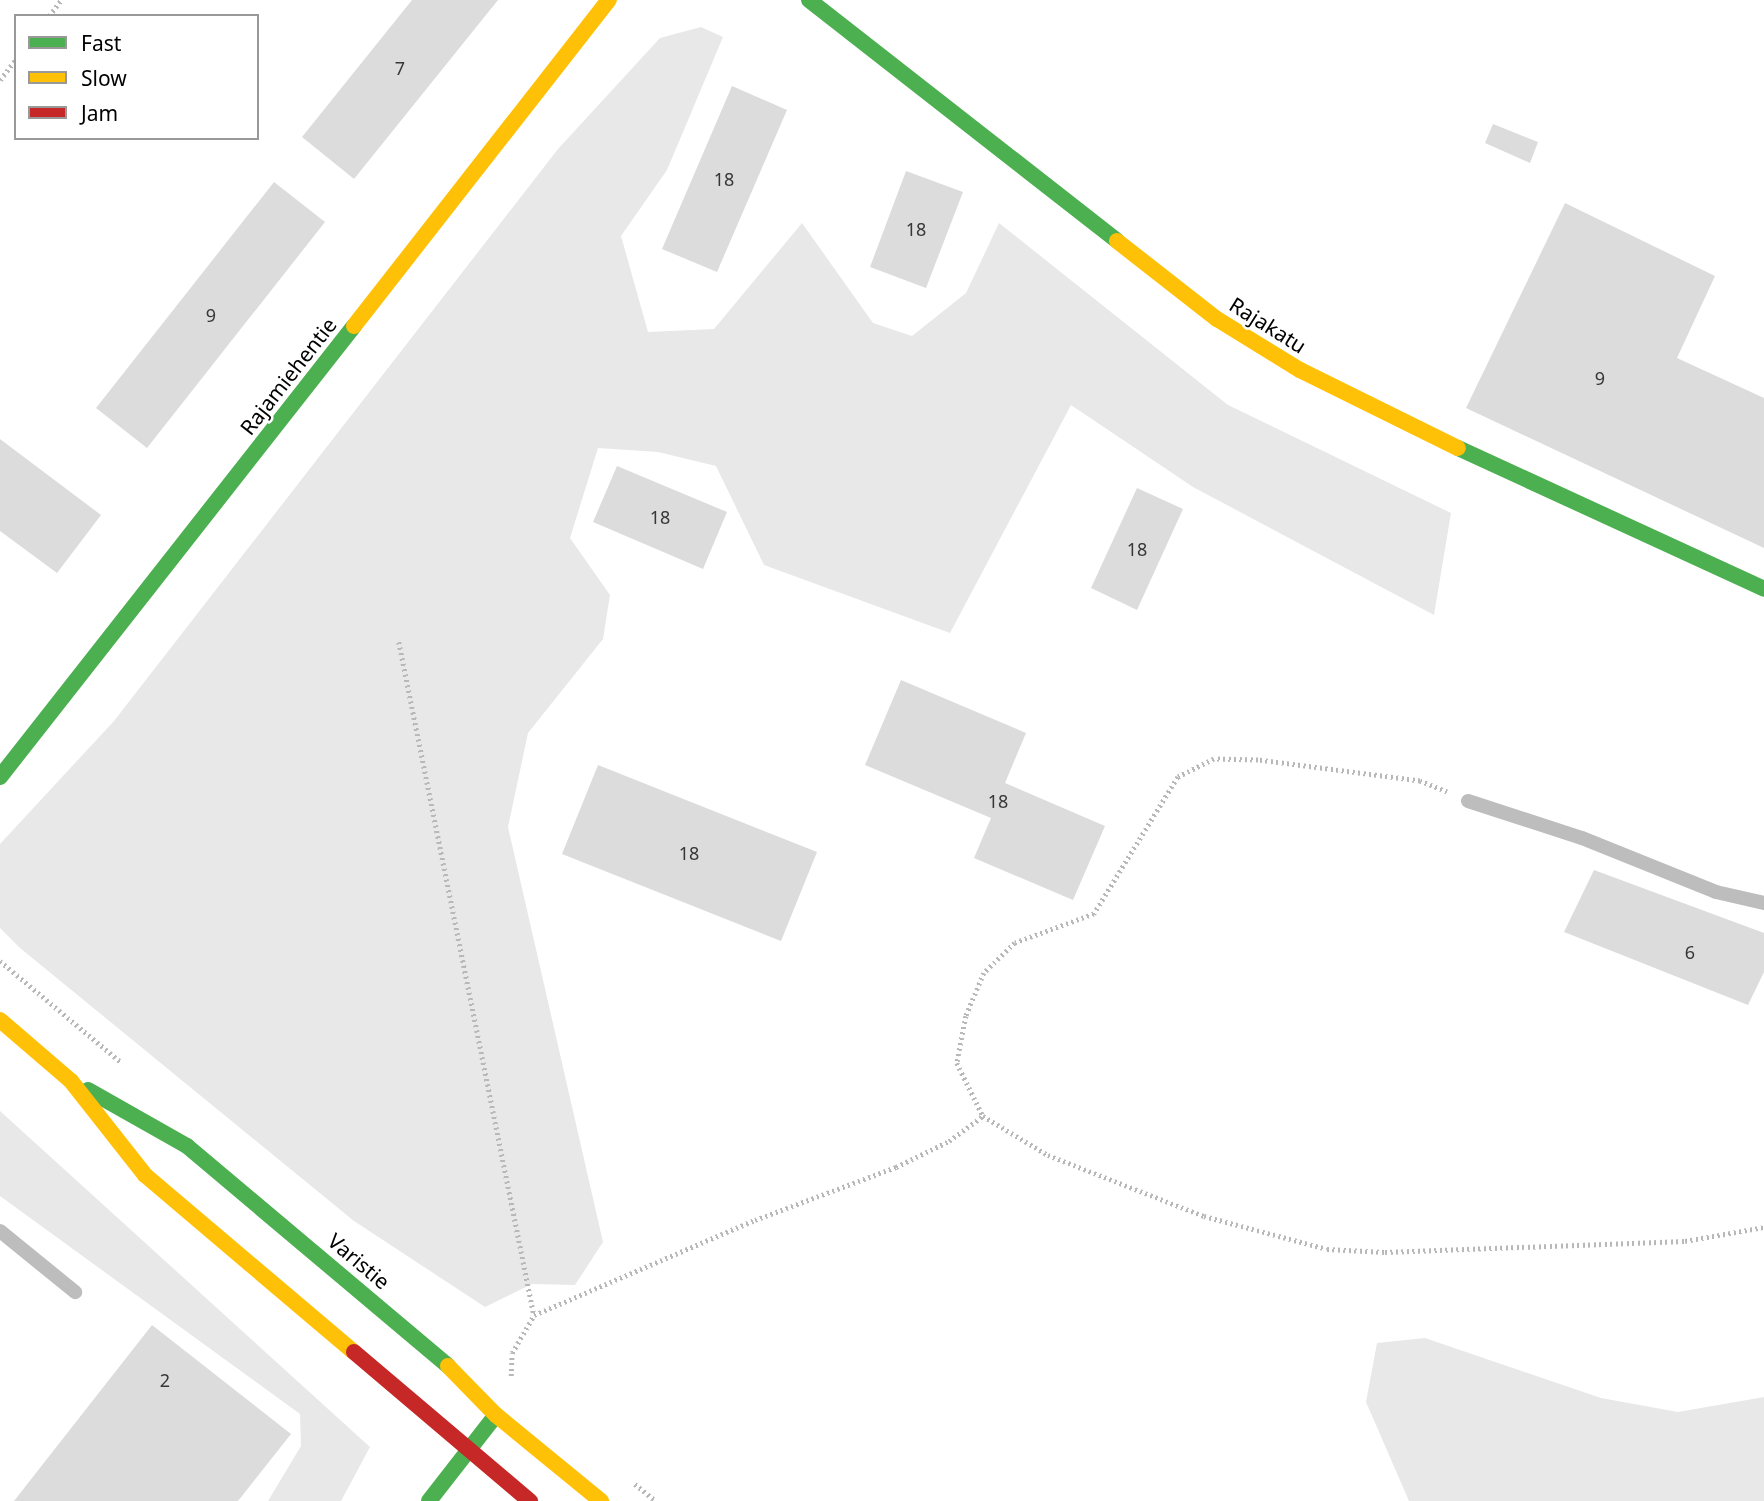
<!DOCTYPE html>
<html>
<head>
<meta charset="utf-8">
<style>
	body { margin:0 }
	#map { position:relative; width:1764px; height:1501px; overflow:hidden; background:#fff; font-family:"Noto Sans",sans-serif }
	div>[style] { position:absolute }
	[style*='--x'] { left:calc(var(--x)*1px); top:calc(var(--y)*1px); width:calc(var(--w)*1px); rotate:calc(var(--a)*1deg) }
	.green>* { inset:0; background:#e8e8e8 }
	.building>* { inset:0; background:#dcdcdc }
	.path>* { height:4.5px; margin-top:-2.25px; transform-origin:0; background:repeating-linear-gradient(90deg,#b8b8b8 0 2px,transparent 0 5.5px) }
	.lane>* { height:14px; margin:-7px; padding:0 7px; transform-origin:7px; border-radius:7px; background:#bdbdbd }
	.fast>* { height:16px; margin:-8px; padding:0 8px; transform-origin:8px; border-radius:8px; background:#4caf50 }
	.slow>* { height:16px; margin:-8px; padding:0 8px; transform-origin:8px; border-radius:8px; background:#ffc107 }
	.jam>* { height:16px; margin:-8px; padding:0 8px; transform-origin:8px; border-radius:8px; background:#c62828 }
	span { translate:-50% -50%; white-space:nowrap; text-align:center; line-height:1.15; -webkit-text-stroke:5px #fff; paint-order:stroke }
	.number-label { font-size:18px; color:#373737 }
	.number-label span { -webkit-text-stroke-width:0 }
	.street-label { font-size:21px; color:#000 }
	.legend { position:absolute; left:14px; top:14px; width:245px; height:126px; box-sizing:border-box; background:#fff; border:2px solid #999; margin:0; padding:9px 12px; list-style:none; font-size:21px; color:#000 }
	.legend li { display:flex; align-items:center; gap:14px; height:35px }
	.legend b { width:35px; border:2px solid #999 }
</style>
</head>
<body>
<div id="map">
	<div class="green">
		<div style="clip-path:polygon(701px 27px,723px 37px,667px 170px,621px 236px,648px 332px,714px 329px,802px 223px,873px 323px,912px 336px,966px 293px,999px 223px,1228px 405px,1451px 513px,1434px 615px,1193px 487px,1071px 405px,950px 633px,764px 565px,716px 466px,658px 452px,598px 448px,570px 538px,610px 595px,603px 639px,528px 733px,508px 827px,603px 1242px,575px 1285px,532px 1284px,485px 1307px,354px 1221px,20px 948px,0 928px,0 844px,114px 721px,558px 149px,660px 38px)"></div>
		<div style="clip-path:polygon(0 1111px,370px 1447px,341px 1501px,268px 1501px,301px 1446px,300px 1414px,0 1196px)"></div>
		<div style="clip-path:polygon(1425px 1338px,1601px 1398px,1678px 1412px,1764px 1397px,1764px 1501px,1409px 1501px,1366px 1402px,1377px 1343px)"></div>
	</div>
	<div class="building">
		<div style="clip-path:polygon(412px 0,498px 0,354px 179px,302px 137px)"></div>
		<div style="clip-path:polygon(732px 86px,787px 110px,717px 272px,662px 249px)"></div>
		<div style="clip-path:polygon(1493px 124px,1538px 142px,1530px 163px,1485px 143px)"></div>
		<div style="clip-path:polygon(906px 171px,963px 192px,926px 288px,870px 267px)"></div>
		<div style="clip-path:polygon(274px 182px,325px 222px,147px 448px,96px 408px)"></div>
		<div style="clip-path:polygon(1565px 203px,1715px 276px,1677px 358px,1764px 398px,1764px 548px,1466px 408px)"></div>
		<div style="clip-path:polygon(0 439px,101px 515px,57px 573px,0 531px)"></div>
		<div style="clip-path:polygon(617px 466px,727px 512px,703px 569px,593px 522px)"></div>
		<div style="clip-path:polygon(1137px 488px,1183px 509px,1137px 610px,1091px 588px)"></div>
		<div style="clip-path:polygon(901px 680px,1026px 733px,1005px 783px,1105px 826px,1073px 900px,974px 858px,991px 818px,865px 765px)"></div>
		<div style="clip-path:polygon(598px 765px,817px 852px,781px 941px,562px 854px)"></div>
		<div style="clip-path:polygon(1594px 870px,1764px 933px,1764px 972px,1748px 1005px,1564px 932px)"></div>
		<div style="clip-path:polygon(152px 1325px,291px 1434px,238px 1501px,14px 1501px)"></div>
	</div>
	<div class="path">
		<div style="--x:49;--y:16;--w:20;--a:-53"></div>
		<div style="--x:0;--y:80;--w:26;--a:-53"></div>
		<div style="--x:399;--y:642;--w:686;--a:78.66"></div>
		<div style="--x:1447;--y:792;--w:29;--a:-158"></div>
		<div style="--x:1420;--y:781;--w:163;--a:-172.6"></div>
		<div style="--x:1258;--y:760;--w:44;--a:-178.7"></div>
		<div style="--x:1214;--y:759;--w:40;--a:153.4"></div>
		<div style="--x:1178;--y:777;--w:161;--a:121.5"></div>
		<div style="--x:1094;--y:914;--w:84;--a:159.8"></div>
		<div style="--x:1015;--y:943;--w:43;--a:135.9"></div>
		<div style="--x:984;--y:973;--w:47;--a:112.7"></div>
		<div style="--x:966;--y:1016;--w:48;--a:100.8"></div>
		<div style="--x:957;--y:1063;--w:59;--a:63.9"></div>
		<div style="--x:983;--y:1116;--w:76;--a:31"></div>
		<div style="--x:1048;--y:1155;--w:168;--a:21.4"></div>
		<div style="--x:1204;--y:1216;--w:127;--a:15"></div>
		<div style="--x:1327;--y:1249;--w:58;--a:3"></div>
		<div style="--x:1385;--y:1252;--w:300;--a:-2.1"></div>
		<div style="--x:1685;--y:1241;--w:80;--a:-10"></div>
		<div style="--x:0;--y:961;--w:159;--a:39.9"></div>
		<div style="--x:511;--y:1376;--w:23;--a:-88"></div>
		<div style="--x:512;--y:1353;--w:44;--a:-59.9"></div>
		<div style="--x:534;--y:1315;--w:241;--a:-23.3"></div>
		<div style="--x:755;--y:1220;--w:151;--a:-20.6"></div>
		<div style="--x:896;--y:1167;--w:59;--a:-26.1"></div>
		<div style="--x:949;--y:1141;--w:42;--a:-36.3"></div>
		<div style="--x:635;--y:1484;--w:27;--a:39"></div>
	</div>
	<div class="lane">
		<div style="--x:1468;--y:801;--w:120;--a:18"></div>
		<div style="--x:1582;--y:838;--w:144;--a:21.9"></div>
		<div style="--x:1716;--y:892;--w:49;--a:12.9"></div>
		<div style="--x:0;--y:1231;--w:97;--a:39.1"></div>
	</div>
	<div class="fast">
		<div style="--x:809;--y:0;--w:391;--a:38"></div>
		<div style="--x:1458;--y:448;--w:337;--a:24.7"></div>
		<div style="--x:0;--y:777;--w:573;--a:-51.87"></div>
		<div style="--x:88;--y:1090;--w:114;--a:29.5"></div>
		<div style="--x:187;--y:1146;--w:341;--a:40.1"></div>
		<div style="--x:429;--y:1501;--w:109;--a:-52.1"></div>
	</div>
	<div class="slow">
		<div style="--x:1117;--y:241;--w:127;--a:38"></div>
		<div style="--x:1217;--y:319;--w:97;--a:31.6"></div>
		<div style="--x:1300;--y:370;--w:176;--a:26.3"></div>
		<div style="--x:354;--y:326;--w:414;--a:-52"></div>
		<div style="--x:0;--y:1020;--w:94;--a:40.7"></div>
		<div style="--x:71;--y:1081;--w:120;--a:51.8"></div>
		<div style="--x:145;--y:1175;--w:274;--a:40.3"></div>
		<div style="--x:448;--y:1366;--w:69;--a:45.6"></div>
		<div style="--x:496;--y:1415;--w:136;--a:39.3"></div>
	</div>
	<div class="jam">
		<div style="--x:354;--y:1352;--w:231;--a:40.3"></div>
	</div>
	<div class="number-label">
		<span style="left:400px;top:68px">7</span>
		<span style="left:724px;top:179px">18</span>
		<span style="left:916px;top:229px">18</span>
		<span style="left:211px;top:315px">9</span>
		<span style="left:1600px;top:378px">9</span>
		<span style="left:660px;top:517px">18</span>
		<span style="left:1137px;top:549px">18</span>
		<span style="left:998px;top:801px">18</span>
		<span style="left:689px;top:853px">18</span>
		<span style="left:1690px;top:952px">6</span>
		<span style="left:165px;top:1380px">2</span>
	</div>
	<div class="street-label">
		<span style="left:1268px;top:325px;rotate:32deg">Rajakatu</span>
		<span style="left:288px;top:376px;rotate:-52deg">Rajamiehentie</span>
		<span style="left:359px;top:1261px;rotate:40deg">Varistie</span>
	</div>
	<ul class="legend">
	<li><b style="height:9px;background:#4caf50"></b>Fast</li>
	<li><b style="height:9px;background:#ffc107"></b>Slow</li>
	<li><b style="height:9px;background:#c62828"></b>Jam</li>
	</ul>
</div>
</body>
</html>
